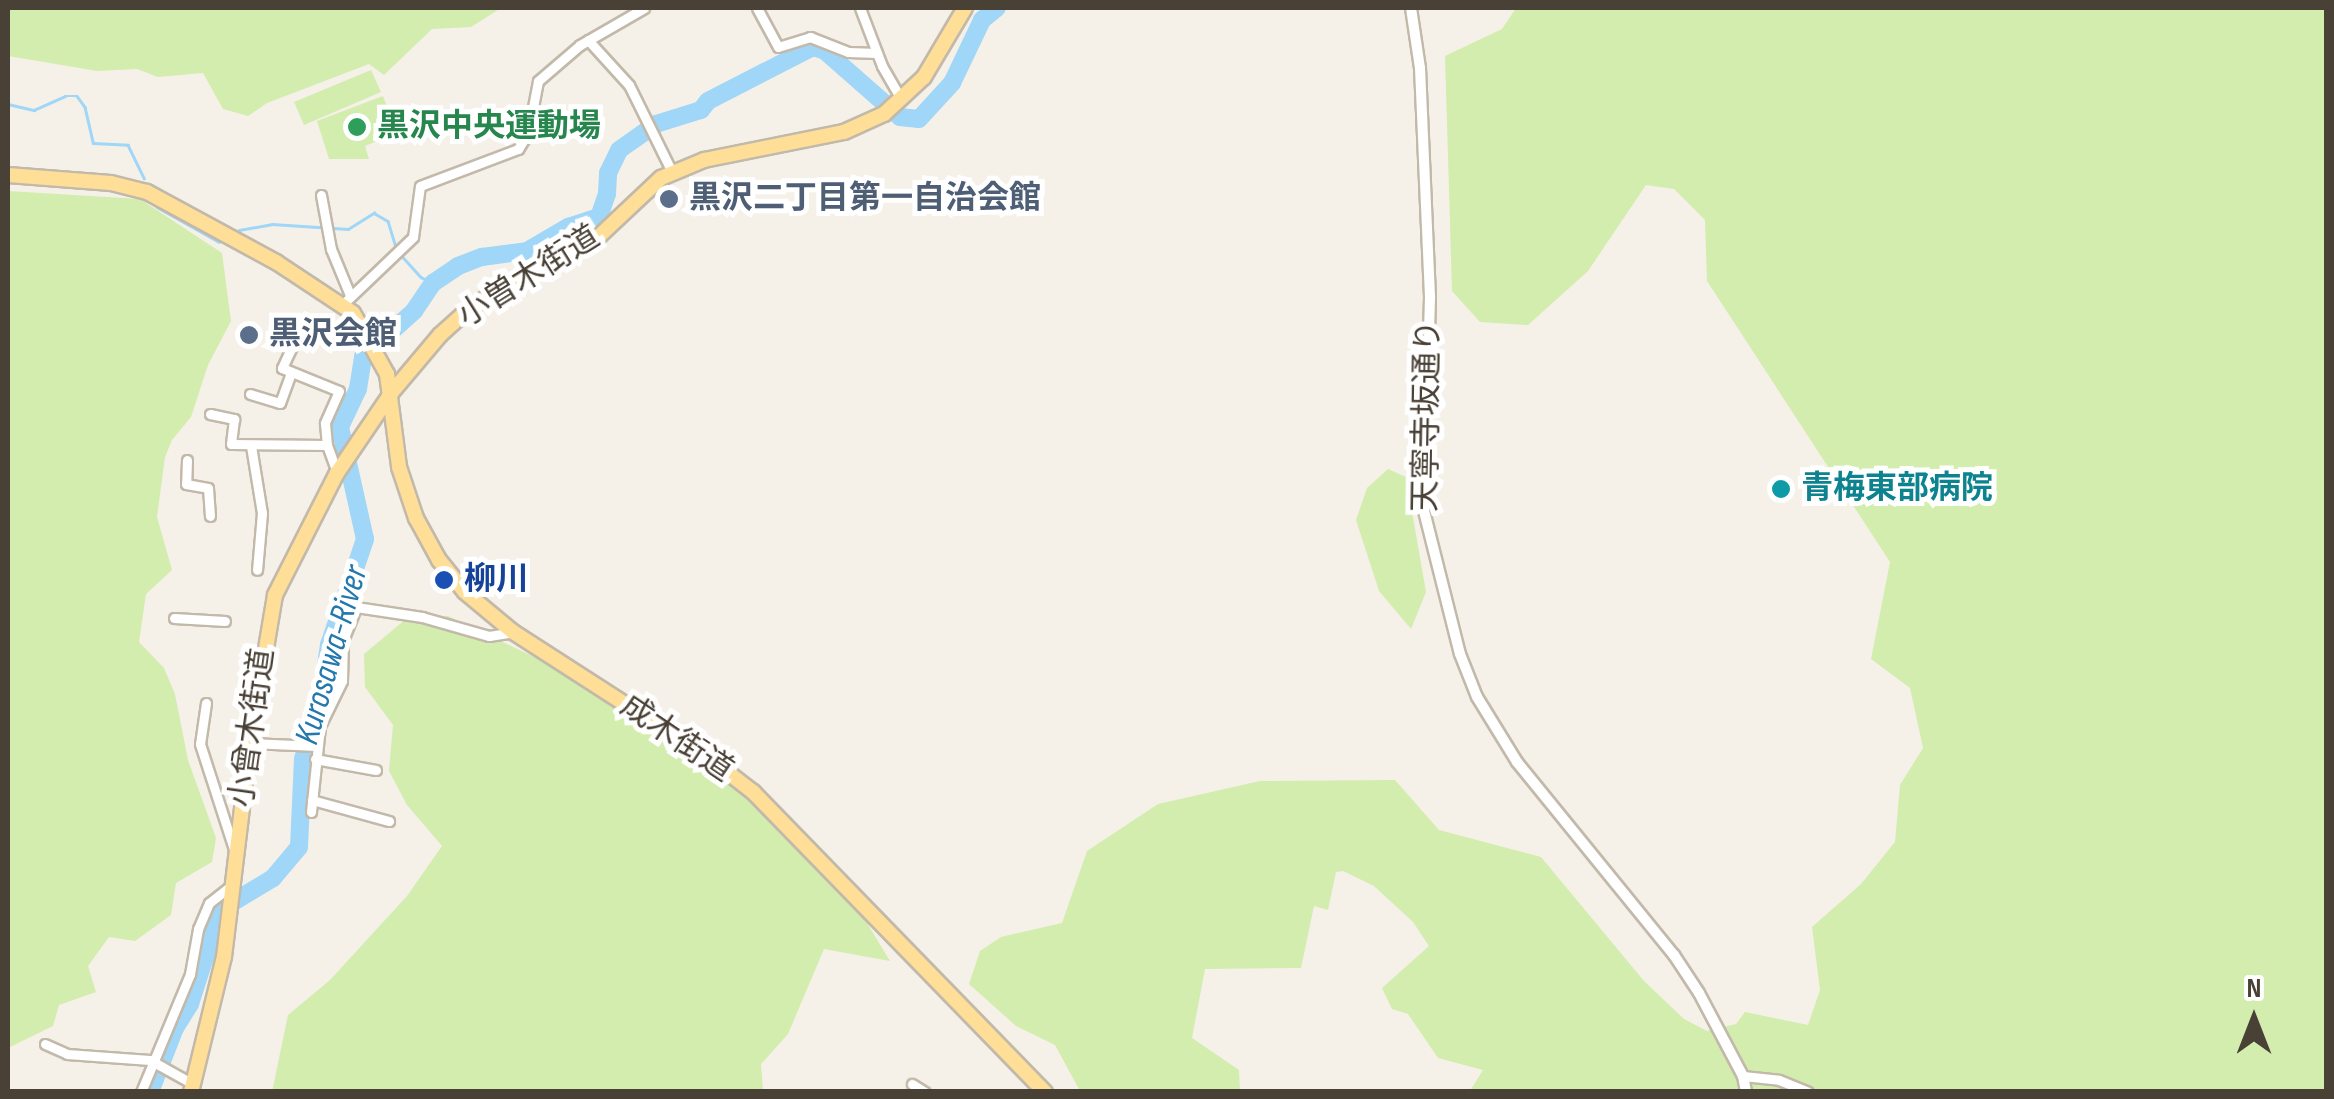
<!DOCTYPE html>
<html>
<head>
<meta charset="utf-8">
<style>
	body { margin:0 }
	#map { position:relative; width:2334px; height:1099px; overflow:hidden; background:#f5f1e8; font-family:"Sofia Sans Condensed","Noto Sans JP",sans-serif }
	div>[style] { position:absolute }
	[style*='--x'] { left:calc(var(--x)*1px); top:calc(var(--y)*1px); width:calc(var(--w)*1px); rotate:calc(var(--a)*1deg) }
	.green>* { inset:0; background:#d2edae }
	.stream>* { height:2.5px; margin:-1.25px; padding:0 1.25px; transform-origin:1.25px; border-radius:1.25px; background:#a0d6f7 }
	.river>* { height:18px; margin:-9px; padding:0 9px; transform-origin:9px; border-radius:9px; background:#a0d6f7 }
	.roads { filter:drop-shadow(2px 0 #c2b9aa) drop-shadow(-2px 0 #c2b9aa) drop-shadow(0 2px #c2b9aa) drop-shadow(0 -2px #c2b9aa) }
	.minor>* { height:9px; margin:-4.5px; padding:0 4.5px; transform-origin:4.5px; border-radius:4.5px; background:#fff }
	.tertiary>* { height:10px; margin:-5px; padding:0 5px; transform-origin:5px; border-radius:5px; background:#fff }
	.primary>* { height:14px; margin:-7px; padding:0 7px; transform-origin:7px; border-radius:7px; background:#ffdf97 }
	.dots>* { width:28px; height:28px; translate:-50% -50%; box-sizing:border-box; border:5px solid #fff; border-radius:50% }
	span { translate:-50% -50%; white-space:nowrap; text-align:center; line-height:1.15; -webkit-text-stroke:10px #fff; paint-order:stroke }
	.leisure-label { font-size:32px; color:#27864d; font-weight:700 }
	.left { translate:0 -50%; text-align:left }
	.service-label { font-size:32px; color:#4e5e75; font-weight:700 }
	.street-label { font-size:32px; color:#4a4136 }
	.culture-label { font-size:32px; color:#0d838f; font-weight:700 }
	.transit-label { font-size:32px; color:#164399; font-weight:700 }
	.water-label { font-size:35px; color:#2378ae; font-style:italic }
	.frame { position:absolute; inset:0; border:10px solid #4a4136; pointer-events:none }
	.north { position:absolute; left:2204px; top:969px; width:100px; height:100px; -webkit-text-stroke:8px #fff; paint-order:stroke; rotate:0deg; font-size:28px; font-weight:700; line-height:40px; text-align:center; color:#4a4136 }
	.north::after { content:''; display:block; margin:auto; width:35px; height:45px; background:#4a4136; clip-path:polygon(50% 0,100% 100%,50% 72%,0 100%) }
</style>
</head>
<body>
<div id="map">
	<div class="green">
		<div style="clip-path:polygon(8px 8px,501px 8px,471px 27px,432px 29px,384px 75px,369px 64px,267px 103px,248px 116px,223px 109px,203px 73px,158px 77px,137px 69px,97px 71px,8px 56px)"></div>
		<div style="clip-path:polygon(1516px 8px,2326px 8px,2326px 1091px,1470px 1091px,1483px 1070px,1438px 1058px,1408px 1014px,1392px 1009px,1382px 988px,1429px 946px,1413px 922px,1374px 886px,1343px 871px,1336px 872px,1328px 910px,1314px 906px,1301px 968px,1205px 969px,1192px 1038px,1239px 1070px,1240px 1091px,1080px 1091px,1055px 1045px,1016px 1026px,969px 984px,980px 951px,1001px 937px,1062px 923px,1087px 851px,1158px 804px,1260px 781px,1395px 780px,1439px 830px,1541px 857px,1644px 981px,1684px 1019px,1707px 1031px,1736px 1024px,1745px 1012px,1808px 1025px,1820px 990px,1812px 927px,1861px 884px,1895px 842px,1900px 785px,1923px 748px,1910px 688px,1871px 659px,1890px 562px,1707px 281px,1705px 220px,1674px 189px,1646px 185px,1588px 271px,1528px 325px,1480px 322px,1452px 291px,1445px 56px,1502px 29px)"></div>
		<div style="clip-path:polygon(371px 70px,381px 92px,304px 125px,294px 102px)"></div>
		<div style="clip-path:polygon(383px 96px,397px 133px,365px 146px,369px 159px,329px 159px,317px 121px)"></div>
		<div style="clip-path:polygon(8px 191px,140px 199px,222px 253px,231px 321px,208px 365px,191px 417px,172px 440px,165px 457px,157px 517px,172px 570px,146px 594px,139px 642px,164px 668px,175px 694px,188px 760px,216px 838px,212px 862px,176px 883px,171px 915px,135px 941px,109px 937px,88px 966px,96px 992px,59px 1005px,53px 1026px,8px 1048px)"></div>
		<div style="clip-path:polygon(1388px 469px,1406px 477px,1426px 592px,1411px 629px,1379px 591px,1356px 520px,1367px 488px)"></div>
		<div style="clip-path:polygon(448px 616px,564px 671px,716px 770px,787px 829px,864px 918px,890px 961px,824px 949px,788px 1034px,761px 1064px,763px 1091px,272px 1092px,288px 1015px,330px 980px,407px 896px,442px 846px,407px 805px,389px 771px,393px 725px,365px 687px,364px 654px,406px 619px)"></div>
	</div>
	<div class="stream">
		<div style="--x:8;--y:104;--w:27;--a:13"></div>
		<div style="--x:34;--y:110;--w:34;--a:-24"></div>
		<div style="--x:65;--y:96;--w:12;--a:0"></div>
		<div style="--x:77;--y:96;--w:14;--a:54"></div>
		<div style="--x:85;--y:107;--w:37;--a:77"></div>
		<div style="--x:93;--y:143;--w:35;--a:3"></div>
		<div style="--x:128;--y:145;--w:37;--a:64"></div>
		<div style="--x:157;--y:207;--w:71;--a:29.4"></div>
		<div style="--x:239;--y:230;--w:34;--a:-10"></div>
		<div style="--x:272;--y:224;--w:76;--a:3.8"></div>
		<div style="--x:348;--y:229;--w:31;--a:-32"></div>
		<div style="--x:374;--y:213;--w:16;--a:30"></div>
		<div style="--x:388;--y:221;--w:28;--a:73"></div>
		<div style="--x:401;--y:255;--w:30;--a:48"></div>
		<div style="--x:421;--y:277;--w:13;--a:27"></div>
	</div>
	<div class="river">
		<div style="--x:150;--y:1092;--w:69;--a:-68.7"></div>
		<div style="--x:175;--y:1028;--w:28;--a:-58"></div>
		<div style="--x:190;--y:1004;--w:99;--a:-72.3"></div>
		<div style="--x:220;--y:910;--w:62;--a:-31.1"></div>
		<div style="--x:273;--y:878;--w:40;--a:-50"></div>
		<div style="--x:299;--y:847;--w:88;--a:-87.4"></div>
		<div style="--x:303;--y:759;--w:63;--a:-73.3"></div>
		<div style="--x:321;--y:699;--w:55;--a:-81.6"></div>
		<div style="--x:329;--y:645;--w:112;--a:-71.2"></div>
		<div style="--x:365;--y:539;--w:115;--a:-102.6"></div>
		<div style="--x:340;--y:427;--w:42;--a:-64.7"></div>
		<div style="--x:358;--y:389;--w:32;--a:-81"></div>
		<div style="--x:363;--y:357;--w:69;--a:-42"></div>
		<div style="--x:414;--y:311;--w:34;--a:-56"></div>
		<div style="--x:433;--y:283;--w:30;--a:-34"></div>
		<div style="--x:458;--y:266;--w:26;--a:-21"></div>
		<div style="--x:482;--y:257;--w:45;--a:-7.6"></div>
		<div style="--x:527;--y:251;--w:48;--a:-30.3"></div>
		<div style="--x:568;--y:227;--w:33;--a:-18"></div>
		<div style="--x:599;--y:217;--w:24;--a:-71"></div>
		<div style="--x:607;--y:194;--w:21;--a:-87"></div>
		<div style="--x:608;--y:173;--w:25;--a:-64"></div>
		<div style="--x:619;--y:150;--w:45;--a:-35.1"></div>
		<div style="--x:656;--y:124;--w:47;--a:-17.3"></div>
		<div style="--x:701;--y:110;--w:11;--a:-52"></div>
		<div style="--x:708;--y:101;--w:118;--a:-27.2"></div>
		<div style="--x:813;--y:47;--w:13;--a:18"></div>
		<div style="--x:825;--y:51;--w:100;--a:41.3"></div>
		<div style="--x:900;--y:117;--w:19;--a:6"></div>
		<div style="--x:919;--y:119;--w:49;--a:-47.5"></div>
		<div style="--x:952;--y:83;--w:70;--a:-64.5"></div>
		<div style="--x:982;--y:20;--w:19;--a:-39"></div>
	</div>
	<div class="roads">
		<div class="minor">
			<div style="--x:757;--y:8;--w:44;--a:61.7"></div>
			<div style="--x:778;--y:47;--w:34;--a:-17"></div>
			<div style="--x:810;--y:37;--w:41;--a:21.5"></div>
			<div style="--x:848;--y:52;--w:29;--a:2"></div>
			<div style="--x:860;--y:8;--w:62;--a:69.2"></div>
			<div style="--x:882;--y:66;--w:39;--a:60"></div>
			<div style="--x:588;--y:40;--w:61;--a:47.7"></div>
			<div style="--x:629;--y:85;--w:97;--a:63.7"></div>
			<div style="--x:321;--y:195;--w:55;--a:79.5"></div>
			<div style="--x:331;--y:249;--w:50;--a:67.6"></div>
			<div style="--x:343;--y:304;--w:97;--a:-43.7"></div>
			<div style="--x:413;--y:237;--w:51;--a:-82.2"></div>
			<div style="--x:420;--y:186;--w:105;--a:-20.7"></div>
			<div style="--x:518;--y:149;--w:19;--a:-58"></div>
			<div style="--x:528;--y:133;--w:53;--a:-79.1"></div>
			<div style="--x:538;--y:81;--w:55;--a:-40.6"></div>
			<div style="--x:580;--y:45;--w:74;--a:-30"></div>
			<div style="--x:295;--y:340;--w:31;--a:115"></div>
			<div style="--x:282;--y:368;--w:61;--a:22"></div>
			<div style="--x:339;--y:391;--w:35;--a:114"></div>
			<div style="--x:325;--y:423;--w:22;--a:85"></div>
			<div style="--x:327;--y:445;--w:30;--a:70"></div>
			<div style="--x:250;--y:394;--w:31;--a:17"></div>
			<div style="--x:280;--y:403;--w:33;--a:-70"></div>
			<div style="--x:210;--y:414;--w:25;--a:12"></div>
			<div style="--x:234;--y:419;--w:25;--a:97"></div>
			<div style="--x:231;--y:444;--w:96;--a:0.6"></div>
			<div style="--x:251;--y:446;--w:68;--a:80.7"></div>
			<div style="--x:262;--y:513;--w:57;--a:95"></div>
			<div style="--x:187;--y:460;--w:24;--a:92"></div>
			<div style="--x:186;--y:484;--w:22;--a:10"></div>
			<div style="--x:208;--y:488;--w:28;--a:86"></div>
			<div style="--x:174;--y:618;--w:51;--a:3.4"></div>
			<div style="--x:206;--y:703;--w:41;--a:98.3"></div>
			<div style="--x:200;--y:744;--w:110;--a:72.1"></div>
			<div style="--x:250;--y:743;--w:67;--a:2.6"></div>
			<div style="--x:315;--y:759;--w:62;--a:10.2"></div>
			<div style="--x:312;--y:800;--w:80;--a:15.3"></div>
			<div style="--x:311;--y:812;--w:86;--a:-84"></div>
			<div style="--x:320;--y:726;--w:50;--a:-63.9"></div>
			<div style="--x:342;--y:681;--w:41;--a:-88.6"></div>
			<div style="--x:343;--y:640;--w:35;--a:-68"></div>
			<div style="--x:356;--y:607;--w:67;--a:8.6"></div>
			<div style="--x:422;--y:617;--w:70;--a:15.8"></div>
			<div style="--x:489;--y:636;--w:24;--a:-9"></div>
			<div style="--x:45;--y:1044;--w:24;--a:24"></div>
			<div style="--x:67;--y:1054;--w:83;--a:4.1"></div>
			<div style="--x:150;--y:1060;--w:49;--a:29.2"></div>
			<div style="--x:1743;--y:1076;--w:36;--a:6"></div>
			<div style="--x:1779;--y:1080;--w:31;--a:22"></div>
			<div style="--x:912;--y:1084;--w:15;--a:32"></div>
			<div style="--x:141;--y:1092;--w:128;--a:-67.4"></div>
			<div style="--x:190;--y:974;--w:46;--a:-79.9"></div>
			<div style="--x:198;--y:929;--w:28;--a:-67"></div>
			<div style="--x:209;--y:903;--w:29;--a:-38"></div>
		</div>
		<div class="tertiary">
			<div style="--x:1411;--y:8;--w:61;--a:81.5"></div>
			<div style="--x:1420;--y:68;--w:229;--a:87.5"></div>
			<div style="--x:1430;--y:297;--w:214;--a:91.6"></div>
			<div style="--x:1424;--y:511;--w:147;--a:75.9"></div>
			<div style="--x:1460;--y:654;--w:46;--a:68.4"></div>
			<div style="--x:1477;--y:697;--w:76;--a:58.4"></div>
			<div style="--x:1517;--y:762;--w:249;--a:50.9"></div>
			<div style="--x:1674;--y:955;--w:45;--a:56.7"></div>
			<div style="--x:1699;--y:993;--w:94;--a:62.1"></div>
			<div style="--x:1743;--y:1076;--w:16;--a:79"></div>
		</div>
		<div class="primary">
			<div style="--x:8;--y:175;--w:103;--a:4.4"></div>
			<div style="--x:111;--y:183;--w:37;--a:14"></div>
			<div style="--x:147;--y:192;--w:147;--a:28.5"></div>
			<div style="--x:276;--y:262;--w:92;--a:33.5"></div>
			<div style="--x:353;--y:313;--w:70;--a:60.9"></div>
			<div style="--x:387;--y:374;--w:94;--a:82.6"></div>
			<div style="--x:399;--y:467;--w:54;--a:71.6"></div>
			<div style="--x:416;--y:518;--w:48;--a:61.3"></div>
			<div style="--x:439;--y:560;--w:41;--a:50.9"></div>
			<div style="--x:465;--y:592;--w:62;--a:39.8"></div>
			<div style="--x:513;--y:632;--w:238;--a:32.8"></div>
			<div style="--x:713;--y:761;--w:51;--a:37.8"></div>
			<div style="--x:753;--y:792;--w:419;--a:45.8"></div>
			<div style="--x:191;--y:1092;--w:139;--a:-76.3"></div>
			<div style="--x:224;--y:957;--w:216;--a:-83.1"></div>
			<div style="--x:250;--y:743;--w:150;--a:-80.4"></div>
			<div style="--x:275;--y:595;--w:137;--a:-63.1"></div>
			<div style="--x:337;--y:473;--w:98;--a:-55.8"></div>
			<div style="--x:392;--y:392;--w:75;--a:-49.9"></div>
			<div style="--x:440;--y:335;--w:39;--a:-42"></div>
			<div style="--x:469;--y:309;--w:57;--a:-32.9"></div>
			<div style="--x:517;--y:278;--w:87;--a:-26"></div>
			<div style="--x:595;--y:240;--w:91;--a:-43.2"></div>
			<div style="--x:661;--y:178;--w:47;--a:-22.7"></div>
			<div style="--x:704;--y:160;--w:143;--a:-11.3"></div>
			<div style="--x:844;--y:132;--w:44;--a:-24.2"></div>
			<div style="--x:884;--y:114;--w:54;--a:-42.8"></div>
			<div style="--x:924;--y:77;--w:80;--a:-59.3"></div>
		</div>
	</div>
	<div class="dots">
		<div style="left:357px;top:127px;background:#2e9e5b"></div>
		<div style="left:669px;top:199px;background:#5c6f8a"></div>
		<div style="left:249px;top:335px;background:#5c6f8a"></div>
		<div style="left:1781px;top:489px;background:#0f9aa8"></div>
		<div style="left:444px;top:580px;background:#1a4fb4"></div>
	</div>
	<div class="leisure-label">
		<span class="left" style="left:377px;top:127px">黒沢中央運動場</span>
	</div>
	<div class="service-label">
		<span class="left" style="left:689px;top:199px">黒沢二丁目第一自治会館</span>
		<span class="left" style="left:269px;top:335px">黒沢会館</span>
	</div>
	<div class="street-label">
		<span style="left:529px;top:277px;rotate:-32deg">小曽木街道</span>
		<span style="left:1428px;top:416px;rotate:-89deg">天寧寺坂通り</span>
		<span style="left:253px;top:728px;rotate:-82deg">小曾木街道</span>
		<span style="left:676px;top:739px;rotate:34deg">成木街道</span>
	</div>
	<div class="culture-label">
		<span class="left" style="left:1801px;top:489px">青梅東部病院</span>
	</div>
	<div class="transit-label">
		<span class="left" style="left:464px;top:580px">柳川</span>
	</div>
	<div class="water-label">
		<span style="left:332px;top:655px;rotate:-74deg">Kurosawa-River</span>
	</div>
	<div class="frame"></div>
	<div class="north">N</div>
</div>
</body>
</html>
